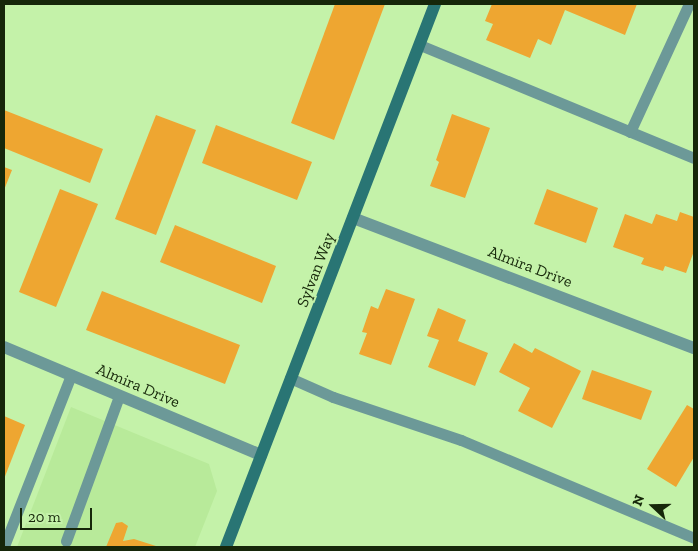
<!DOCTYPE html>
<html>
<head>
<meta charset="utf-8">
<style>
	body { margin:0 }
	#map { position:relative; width:698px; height:551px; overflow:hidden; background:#c4f2a9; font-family:"Zilla Slab",serif }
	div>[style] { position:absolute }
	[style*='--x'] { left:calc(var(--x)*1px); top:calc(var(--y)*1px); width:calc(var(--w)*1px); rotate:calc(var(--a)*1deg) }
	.built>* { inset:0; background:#b8ea9a }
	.building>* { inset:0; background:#eea631 }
	.service>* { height:11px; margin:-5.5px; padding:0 5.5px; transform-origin:5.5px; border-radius:5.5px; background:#6c9998 }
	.minor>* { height:12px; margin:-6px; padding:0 6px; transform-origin:6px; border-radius:6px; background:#6c9998 }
	.tertiary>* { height:12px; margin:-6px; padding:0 6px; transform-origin:6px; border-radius:6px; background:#6c9998 }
	.secondary>* { height:12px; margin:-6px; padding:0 6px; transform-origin:6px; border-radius:6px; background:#297574 }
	span { translate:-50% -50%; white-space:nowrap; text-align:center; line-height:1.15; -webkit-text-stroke:4px #c4f2a9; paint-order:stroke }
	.street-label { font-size:16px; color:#16270a }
	.frame { position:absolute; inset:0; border:5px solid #16270a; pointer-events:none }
	.north { position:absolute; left:628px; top:481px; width:50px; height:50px; -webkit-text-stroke:4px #c4f2a9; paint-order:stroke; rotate:291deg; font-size:14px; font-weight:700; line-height:20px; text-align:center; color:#16270a }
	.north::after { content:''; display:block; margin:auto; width:18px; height:22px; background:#16270a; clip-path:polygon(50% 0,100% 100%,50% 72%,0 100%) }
	.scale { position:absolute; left:20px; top:508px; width:72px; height:22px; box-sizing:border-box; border:2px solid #16270a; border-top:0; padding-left:6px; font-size:15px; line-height:18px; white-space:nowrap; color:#16270a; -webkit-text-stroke:4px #c4f2a9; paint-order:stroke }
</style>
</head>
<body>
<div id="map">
	<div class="built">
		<div style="clip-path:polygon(71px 407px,209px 464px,217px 491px,195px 547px,17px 547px)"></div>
	</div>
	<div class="building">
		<div style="clip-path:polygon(335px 4px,385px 4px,334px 140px,291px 123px)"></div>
		<div style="clip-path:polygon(492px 4px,637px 4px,625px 35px,565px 10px,551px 45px,538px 39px,530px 58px,486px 40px,493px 24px,485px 21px)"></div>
		<div style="clip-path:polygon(4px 110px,103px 149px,90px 183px,4px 148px)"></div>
		<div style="clip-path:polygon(452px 114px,490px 128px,465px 198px,430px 186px,439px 162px,436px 160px)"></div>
		<div style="clip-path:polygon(156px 115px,196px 130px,156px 235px,115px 219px)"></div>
		<div style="clip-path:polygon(216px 125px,312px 162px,297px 200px,202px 163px)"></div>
		<div style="clip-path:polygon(4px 167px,12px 170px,4px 190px)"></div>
		<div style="clip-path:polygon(60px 189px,98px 204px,56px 307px,19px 292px)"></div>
		<div style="clip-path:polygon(547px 189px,598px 208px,586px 243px,534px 224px)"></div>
		<div style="clip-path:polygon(680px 212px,694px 217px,694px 251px,686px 273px,665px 266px,663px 271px,641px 264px,644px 258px,613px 247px,625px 214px,652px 224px,656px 214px,677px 221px)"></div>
		<div style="clip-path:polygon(175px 225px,276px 266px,262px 303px,160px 262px)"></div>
		<div style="clip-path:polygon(386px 289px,415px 299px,391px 365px,359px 354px,367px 333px,362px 332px,371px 306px,378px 309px)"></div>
		<div style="clip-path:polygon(102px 291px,240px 345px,225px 384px,86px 330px)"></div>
		<div style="clip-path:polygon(438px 308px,466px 320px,458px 341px,488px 353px,475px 386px,428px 367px,439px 340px,427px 336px)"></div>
		<div style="clip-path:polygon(514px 343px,532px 353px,535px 348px,581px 371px,552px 428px,518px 411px,530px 388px,499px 372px)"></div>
		<div style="clip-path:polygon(592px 370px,652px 391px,641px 420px,582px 399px)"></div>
		<div style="clip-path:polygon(687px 405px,694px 409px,694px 457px,676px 487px,647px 469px)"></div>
		<div style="clip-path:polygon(4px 416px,25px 425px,4px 479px)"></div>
		<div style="clip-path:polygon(122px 522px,128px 526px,123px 541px,134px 539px,159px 547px,106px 547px,116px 523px)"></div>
	</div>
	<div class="service">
		<div style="--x:420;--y:45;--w:296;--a:22.4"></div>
		<div style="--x:630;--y:132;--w:141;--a:-65.3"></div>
		<div style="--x:290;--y:378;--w:47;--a:23.8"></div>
		<div style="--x:333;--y:397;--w:135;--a:18.6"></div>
		<div style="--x:461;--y:440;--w:253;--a:22.8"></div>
		<div style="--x:66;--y:541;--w:154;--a:-69.9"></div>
		<div style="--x:4;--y:546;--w:184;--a:-68.6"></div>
	</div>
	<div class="minor">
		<div style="--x:353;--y:218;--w:365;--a:20.9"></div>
	</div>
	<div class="tertiary">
		<div style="--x:4;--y:347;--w:279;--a:22.8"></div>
	</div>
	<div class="secondary">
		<div style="--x:226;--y:547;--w:582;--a:-68.95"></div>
	</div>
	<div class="street-label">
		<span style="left:530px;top:267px;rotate:21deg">Almira Drive</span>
		<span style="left:316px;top:270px;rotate:-69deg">Sylvan Way</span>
		<span style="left:138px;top:386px;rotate:23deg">Almira Drive</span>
	</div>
	<div class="frame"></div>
	<div class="north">N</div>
	<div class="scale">20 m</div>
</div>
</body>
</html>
